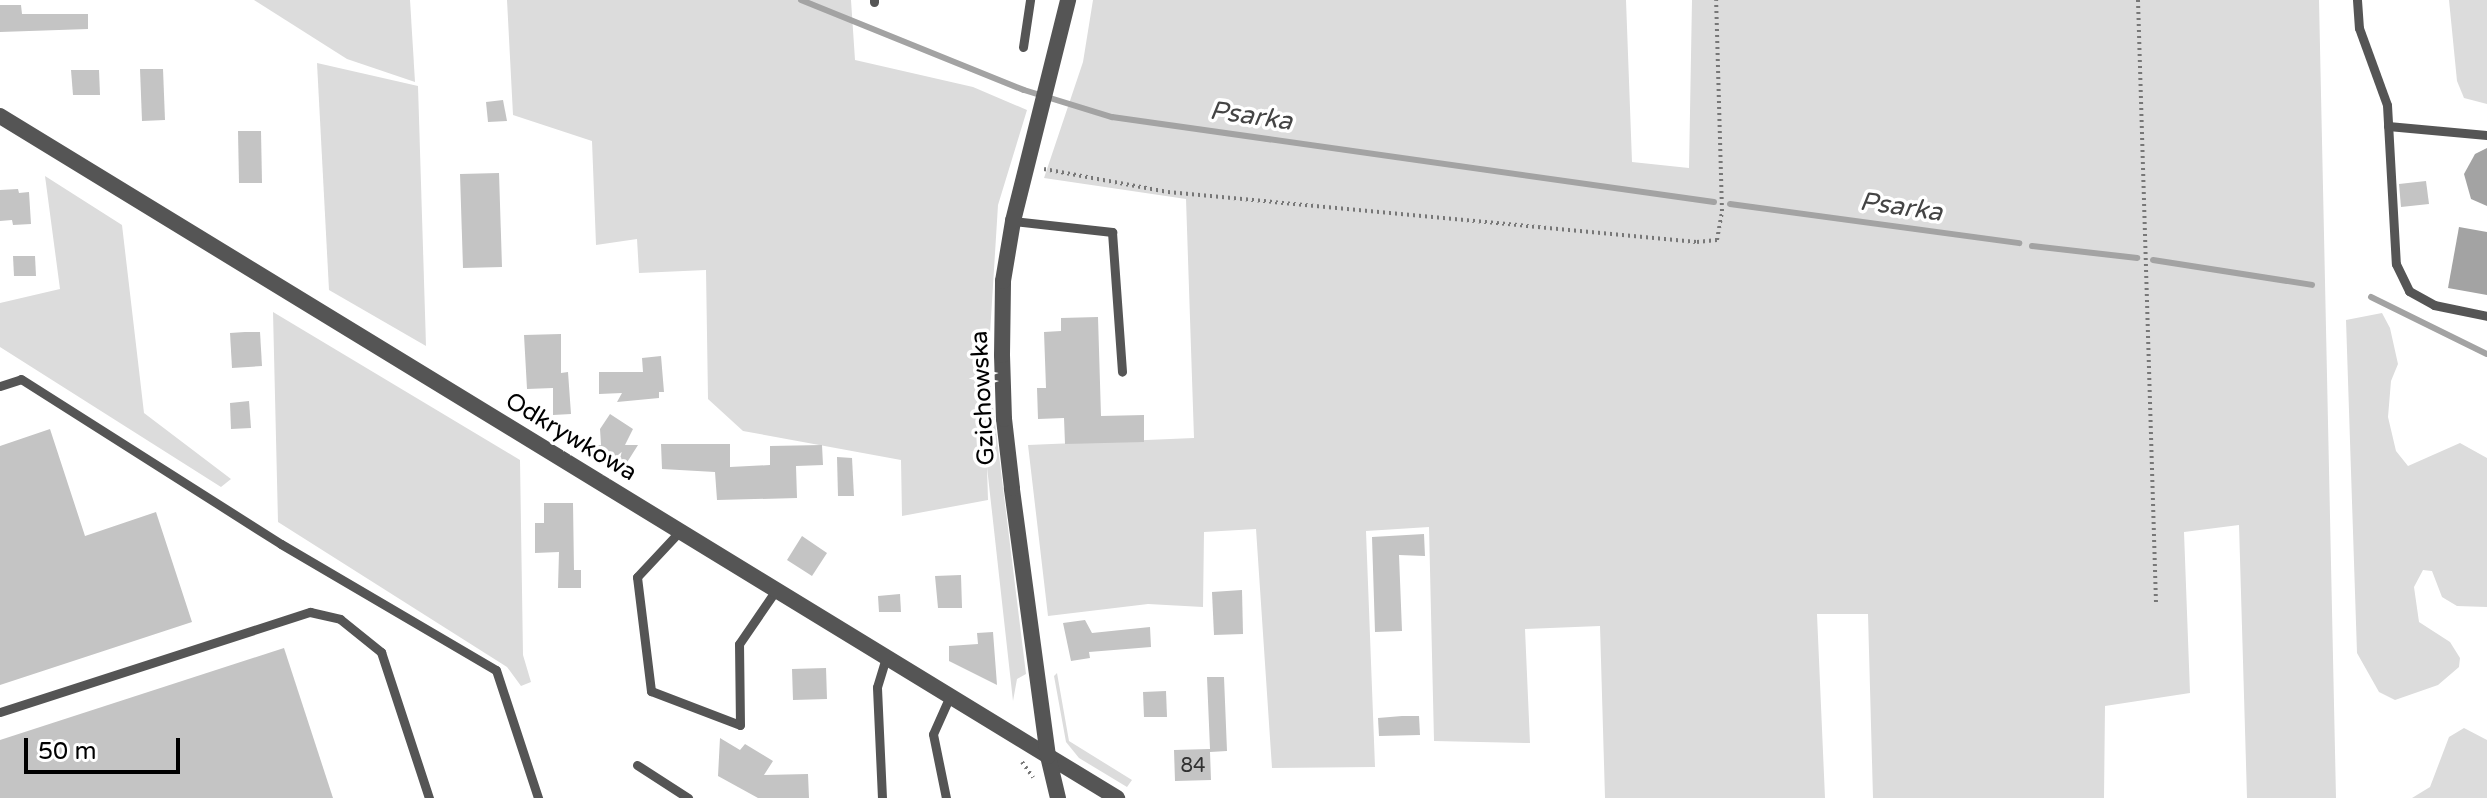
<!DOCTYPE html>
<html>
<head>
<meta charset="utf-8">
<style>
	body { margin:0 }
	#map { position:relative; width:2487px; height:798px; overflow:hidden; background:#fff; font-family:"Varela Round",sans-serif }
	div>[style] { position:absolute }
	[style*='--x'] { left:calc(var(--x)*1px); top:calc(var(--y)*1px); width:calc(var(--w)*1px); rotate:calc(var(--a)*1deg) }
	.green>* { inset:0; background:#dcdcdc }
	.water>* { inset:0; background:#a3a3a3 }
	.stream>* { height:6px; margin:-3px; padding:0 3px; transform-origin:3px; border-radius:3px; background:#a3a3a3 }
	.building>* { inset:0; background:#c4c4c4 }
	.path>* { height:4px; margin-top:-2px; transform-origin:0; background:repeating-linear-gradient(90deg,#777 0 2px,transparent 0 6px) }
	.service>* { height:9px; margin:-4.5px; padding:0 4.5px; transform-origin:4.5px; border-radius:4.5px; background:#555 }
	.minor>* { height:16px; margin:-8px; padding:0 8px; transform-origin:8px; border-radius:8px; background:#555 }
	.tertiary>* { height:16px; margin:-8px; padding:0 8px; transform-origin:8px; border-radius:8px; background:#555 }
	span { translate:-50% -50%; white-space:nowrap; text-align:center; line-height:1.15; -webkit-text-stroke:7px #fff; paint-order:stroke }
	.number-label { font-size:20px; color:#313131 }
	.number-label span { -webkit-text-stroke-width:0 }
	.street-label { font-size:24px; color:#000 }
	.water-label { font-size:26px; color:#444; font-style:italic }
	.scale { position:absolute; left:24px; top:738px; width:156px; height:36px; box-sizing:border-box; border:4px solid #000; border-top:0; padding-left:10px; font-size:24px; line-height:28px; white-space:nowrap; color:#000; -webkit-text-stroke:6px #fff; paint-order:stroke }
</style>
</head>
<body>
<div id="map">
	<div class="green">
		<div style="clip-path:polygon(254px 0,410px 0,415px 82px,347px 59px)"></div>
		<div style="clip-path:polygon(507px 0,851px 0,855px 60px,973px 87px,1027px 110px,998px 205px,988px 366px,1026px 674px,1017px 679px,1013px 701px,987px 467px,988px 500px,902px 516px,901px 460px,743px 431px,708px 399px,706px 270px,639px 273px,637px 239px,596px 245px,592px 141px,513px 115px)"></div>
		<div style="clip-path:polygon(1093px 0,1626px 0,1632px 162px,1689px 168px,1692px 0,2319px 0,2336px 798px,2247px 798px,2239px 525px,2184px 532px,2190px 693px,2105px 706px,2104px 798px,1873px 798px,1868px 614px,1817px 614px,1825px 798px,1605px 798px,1600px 626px,1525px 629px,1530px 743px,1434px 741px,1429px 527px,1366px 531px,1375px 767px,1272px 768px,1256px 529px,1204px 532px,1203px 607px,1148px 604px,1048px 616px,1028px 445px,1194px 438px,1186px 199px,1044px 178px,1083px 62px)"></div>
		<div style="clip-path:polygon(2449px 0,2487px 0,2487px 104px,2464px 98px,2457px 81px)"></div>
		<div style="clip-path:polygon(317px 63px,418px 86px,426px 346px,329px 290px)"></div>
		<div style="clip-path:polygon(45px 176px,122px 225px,144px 413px,231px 479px,221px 487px,0 347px,0 303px,60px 289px)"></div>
		<div style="clip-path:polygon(273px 312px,520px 460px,523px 655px,531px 682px,521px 686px,507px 667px,278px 522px)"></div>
		<div style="clip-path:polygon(2382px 313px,2390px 328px,2398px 364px,2391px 381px,2388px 417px,2396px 451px,2408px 466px,2460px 443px,2487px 458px,2487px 607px,2457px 606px,2442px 597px,2432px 571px,2423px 570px,2414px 587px,2419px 622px,2450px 642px,2460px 658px,2459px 667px,2438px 685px,2395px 700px,2379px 692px,2357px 653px,2346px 320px)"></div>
		<div style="clip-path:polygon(1057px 673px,1069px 741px,1132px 780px,1127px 787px,1079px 758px,1066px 742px,1054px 676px)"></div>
		<div style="clip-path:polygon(2464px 728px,2487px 740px,2487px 798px,2412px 798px,2430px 787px,2449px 737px)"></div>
	</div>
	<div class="water">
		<div style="clip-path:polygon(2487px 148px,2487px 206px,2471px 199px,2464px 174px,2475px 154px)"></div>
		<div style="clip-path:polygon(2459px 227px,2487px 232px,2487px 295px,2448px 288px)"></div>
	</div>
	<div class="stream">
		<div style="--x:801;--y:0;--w:240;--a:22"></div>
		<div style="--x:1024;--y:90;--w:92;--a:17.1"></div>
		<div style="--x:1112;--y:117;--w:608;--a:8.04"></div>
		<div style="--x:1730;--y:204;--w:292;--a:7.7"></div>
		<div style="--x:2032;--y:246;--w:106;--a:6.5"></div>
		<div style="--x:2153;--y:260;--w:161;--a:8.9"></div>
		<div style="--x:2371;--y:297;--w:129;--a:26.2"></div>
	</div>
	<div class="building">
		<div style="clip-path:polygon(0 5px,21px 5px,22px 14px,88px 14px,88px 29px,0 32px)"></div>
		<div style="clip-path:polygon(140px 69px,163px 69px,165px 120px,142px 121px)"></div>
		<div style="clip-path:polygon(71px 70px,99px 70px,100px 95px,73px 95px)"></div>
		<div style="clip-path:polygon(503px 100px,507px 121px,488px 122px,486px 102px)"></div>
		<div style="clip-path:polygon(238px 131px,261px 131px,262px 183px,239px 183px)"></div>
		<div style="clip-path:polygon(499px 173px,502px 267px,463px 268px,460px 174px)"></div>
		<div style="clip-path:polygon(2426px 181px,2429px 204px,2401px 207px,2399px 184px)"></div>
		<div style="clip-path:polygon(18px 189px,19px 193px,29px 192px,31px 224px,13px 225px,12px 220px,0 221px,0 190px)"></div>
		<div style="clip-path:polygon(13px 256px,35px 256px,36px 276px,14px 276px)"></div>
		<div style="clip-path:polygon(1098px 317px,1101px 416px,1144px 415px,1144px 442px,1065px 444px,1064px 418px,1038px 419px,1037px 388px,1046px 388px,1044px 332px,1061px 331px,1061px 318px)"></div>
		<div style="clip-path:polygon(245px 332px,260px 332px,262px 366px,232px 368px,230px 333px)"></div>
		<div style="clip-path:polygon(561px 334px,561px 373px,568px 372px,571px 414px,553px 415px,553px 388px,527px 389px,524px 335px)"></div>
		<div style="clip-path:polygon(661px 356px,664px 392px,659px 392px,659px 398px,617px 402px,622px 393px,599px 394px,599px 372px,643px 372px,642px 358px)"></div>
		<div style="clip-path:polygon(249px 401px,251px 428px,231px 429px,230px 403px)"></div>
		<div style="clip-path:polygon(610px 414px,633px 429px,625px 445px,638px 445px,626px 464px,596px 445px,601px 445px,600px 429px)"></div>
		<div style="clip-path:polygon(50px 429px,85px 536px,156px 512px,192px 622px,0 685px,0 446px)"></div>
		<div style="clip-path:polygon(661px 444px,730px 444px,730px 467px,770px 465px,770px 446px,822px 445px,823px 465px,796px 466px,797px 498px,717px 500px,715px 472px,662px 469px)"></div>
		<div style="clip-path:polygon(837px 457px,852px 458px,854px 496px,838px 496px)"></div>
		<div style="clip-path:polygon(544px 503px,573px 503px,574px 570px,581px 570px,581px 588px,558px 588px,559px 552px,535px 553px,535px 523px,544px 523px)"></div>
		<div style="clip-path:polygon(1424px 534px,1425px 556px,1399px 555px,1402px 631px,1375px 632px,1372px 537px)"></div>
		<div style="clip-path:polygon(802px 536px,827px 553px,812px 576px,787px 560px)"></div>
		<div style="clip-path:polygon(961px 575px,962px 608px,938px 608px,935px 576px)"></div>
		<div style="clip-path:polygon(1242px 590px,1243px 634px,1214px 635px,1212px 592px)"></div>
		<div style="clip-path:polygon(900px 594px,901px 612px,879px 612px,878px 596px)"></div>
		<div style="clip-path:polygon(1085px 620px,1092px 633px,1150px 627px,1151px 647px,1089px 652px,1090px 658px,1071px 661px,1063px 623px)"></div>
		<div style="clip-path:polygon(993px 632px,997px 685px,949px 661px,949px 646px,978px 644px,977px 633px)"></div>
		<div style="clip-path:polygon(284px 648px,333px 798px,0 798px,0 740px)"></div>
		<div style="clip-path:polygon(826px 668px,827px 699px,793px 700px,792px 669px)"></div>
		<div style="clip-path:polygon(1207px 677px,1224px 677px,1227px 751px,1210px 752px,1211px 780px,1175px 781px,1174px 750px,1210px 749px)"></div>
		<div style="clip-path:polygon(1166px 691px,1167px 717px,1144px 717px,1143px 692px)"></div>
		<div style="clip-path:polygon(1402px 716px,1419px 716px,1420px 735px,1379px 736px,1378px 718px)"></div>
		<div style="clip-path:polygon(720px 738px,740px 750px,745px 744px,773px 761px,764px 775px,808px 774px,809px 798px,758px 798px,718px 776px)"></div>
	</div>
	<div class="path">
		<div style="--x:2138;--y:0;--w:604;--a:88.29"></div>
		<div style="--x:1044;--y:169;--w:126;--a:10.5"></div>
		<div style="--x:1168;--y:192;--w:531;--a:5.4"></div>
		<div style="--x:1697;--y:242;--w:20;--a:-6"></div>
		<div style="--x:1717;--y:240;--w:29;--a:-80"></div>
		<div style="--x:1722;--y:211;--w:211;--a:-91.6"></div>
		<div style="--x:1022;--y:762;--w:19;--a:54"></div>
	</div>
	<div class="service">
		<div style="--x:2357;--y:0;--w:28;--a:86"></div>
		<div style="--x:2359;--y:28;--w:82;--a:70"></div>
		<div style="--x:2387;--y:105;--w:159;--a:86.8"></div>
		<div style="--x:2396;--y:264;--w:30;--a:64"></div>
		<div style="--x:2409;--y:291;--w:29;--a:29"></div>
		<div style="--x:2434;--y:305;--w:54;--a:11.7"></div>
		<div style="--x:874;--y:2;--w:2;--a:-90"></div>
		<div style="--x:1023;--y:47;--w:48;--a:-81.5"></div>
		<div style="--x:2388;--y:126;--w:99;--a:5.2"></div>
		<div style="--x:1013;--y:221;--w:100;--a:6.3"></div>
		<div style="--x:1112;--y:232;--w:140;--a:85.9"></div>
		<div style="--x:0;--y:386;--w:22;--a:-18"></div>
		<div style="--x:21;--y:379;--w:308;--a:32.4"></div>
		<div style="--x:281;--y:544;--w:249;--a:30.4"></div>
		<div style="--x:496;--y:670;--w:135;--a:71.8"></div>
		<div style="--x:680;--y:531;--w:63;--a:133.1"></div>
		<div style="--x:637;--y:577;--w:115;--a:83"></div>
		<div style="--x:651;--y:691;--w:95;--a:20.9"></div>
		<div style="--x:740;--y:725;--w:81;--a:-90.7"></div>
		<div style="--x:739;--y:644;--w:65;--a:-55.6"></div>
		<div style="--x:0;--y:712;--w:326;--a:-17.9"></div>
		<div style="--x:310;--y:612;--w:31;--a:13"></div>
		<div style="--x:340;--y:619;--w:53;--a:38.8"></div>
		<div style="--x:381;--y:652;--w:154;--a:71.8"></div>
		<div style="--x:637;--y:765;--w:61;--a:32.9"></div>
		<div style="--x:882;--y:798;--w:111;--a:-92.6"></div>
		<div style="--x:877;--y:687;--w:31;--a:-73"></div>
		<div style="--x:946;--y:798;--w:65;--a:-101.5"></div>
		<div style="--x:933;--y:734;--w:42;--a:-65.9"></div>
	</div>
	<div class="minor">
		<div style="--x:1048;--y:756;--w:81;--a:31.3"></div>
	</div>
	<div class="tertiary">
		<div style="--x:0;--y:116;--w:1228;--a:31.41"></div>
		<div style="--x:1058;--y:798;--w:43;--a:-103.4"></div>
		<div style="--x:1048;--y:756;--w:270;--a:-97.7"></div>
		<div style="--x:1012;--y:488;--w:69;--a:-96.6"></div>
		<div style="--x:1004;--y:419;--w:64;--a:-91.8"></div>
		<div style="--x:1002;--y:355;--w:74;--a:-89.2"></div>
		<div style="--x:1003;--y:281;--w:61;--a:-80.5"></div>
		<div style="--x:1013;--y:221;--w:228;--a:-76"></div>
	</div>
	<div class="number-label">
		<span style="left:1193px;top:766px">84</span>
	</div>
	<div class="street-label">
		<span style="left:983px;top:398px;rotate:-93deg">Gzichowska</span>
		<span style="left:571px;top:437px;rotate:31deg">Odkrywkowa</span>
	</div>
	<div class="water-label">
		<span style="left:1251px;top:116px;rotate:8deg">Psarka</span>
		<span style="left:1901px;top:207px;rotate:8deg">Psarka</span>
	</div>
	<div class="scale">50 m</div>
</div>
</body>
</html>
